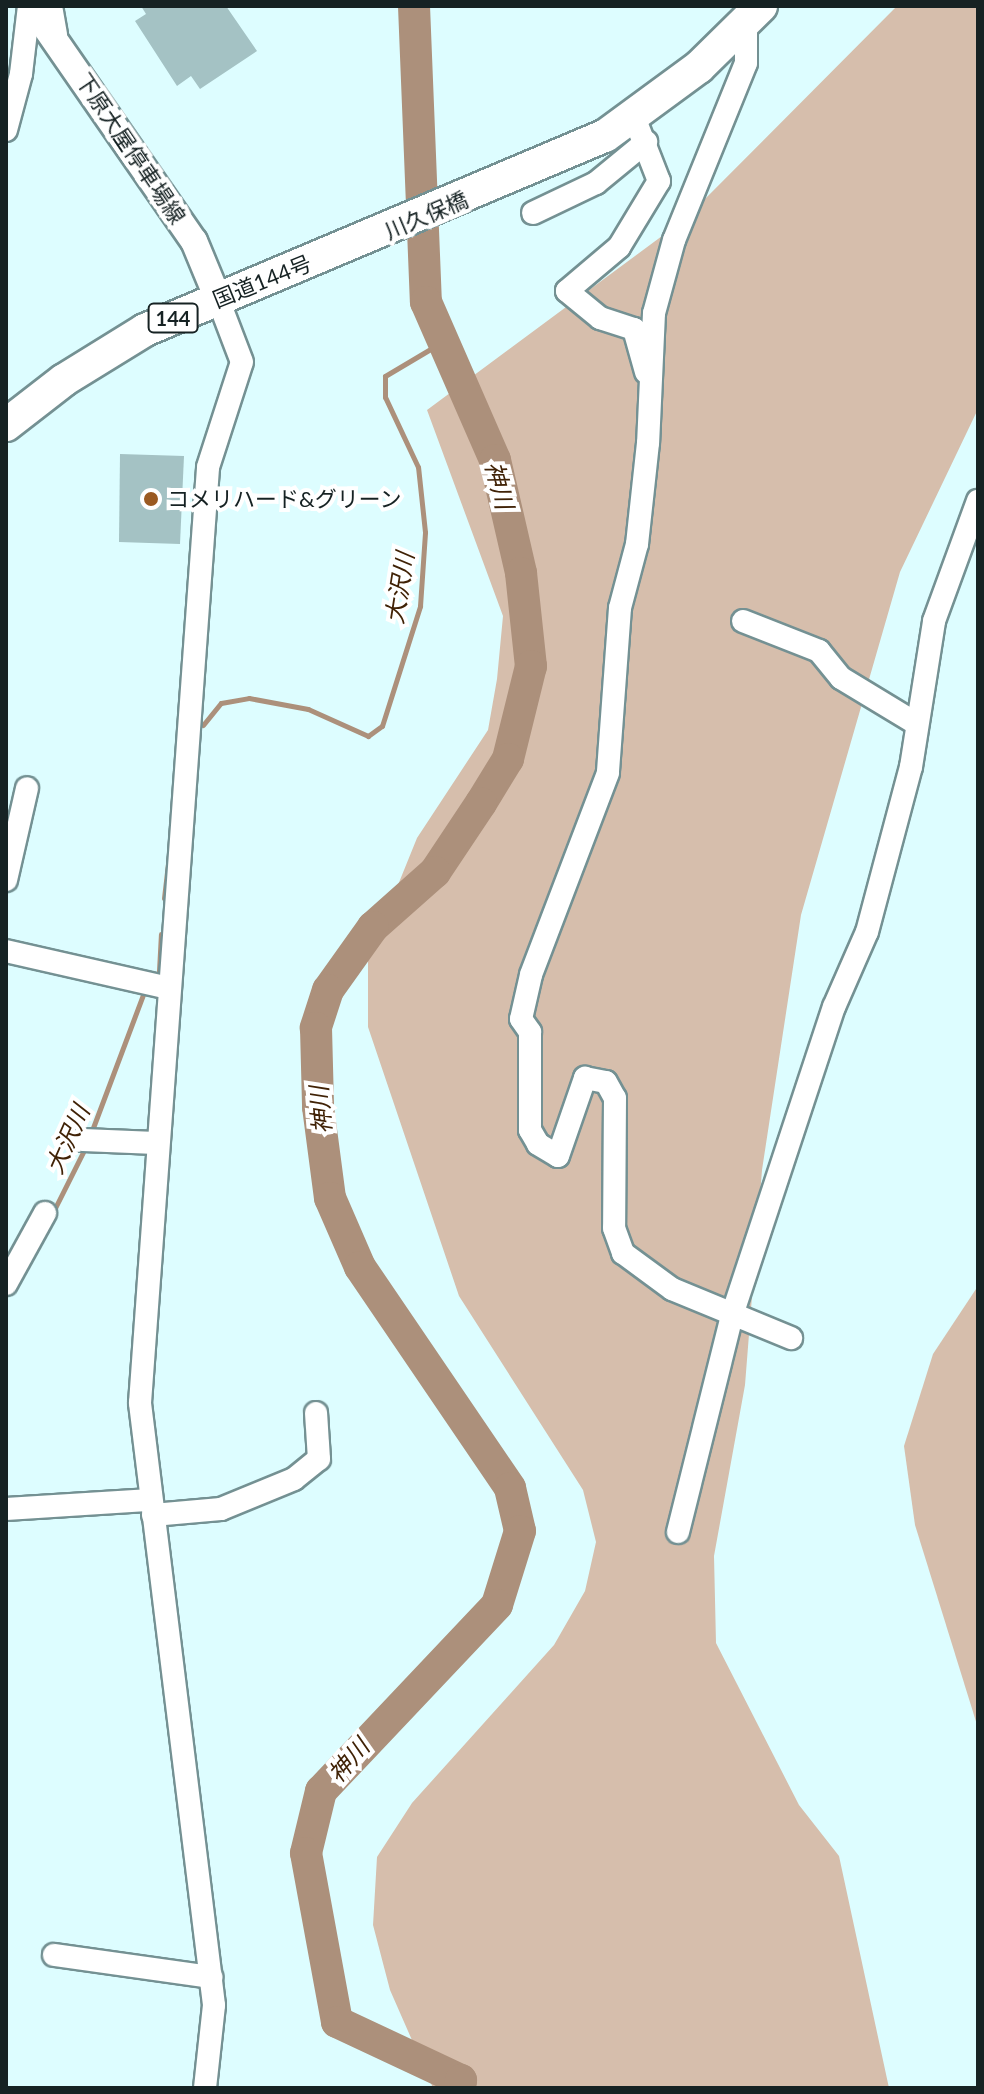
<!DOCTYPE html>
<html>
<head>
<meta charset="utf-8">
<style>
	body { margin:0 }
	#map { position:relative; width:984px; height:2094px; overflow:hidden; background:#ddfdff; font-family:Lato,"Noto Sans JP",sans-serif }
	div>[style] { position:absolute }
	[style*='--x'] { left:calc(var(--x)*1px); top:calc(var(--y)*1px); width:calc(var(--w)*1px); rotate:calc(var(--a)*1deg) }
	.green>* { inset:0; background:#d6beac }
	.stream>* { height:5px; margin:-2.5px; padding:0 2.5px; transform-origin:2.5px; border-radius:2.5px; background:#ac907b }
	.river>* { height:32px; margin:-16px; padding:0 16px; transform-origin:16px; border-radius:16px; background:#ac907b }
	.building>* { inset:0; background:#a4c2c4 }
	.roads { filter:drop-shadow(2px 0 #749193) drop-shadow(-2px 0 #749193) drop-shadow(0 2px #749193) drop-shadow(0 -2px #749193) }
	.minor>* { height:22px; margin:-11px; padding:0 11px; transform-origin:11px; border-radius:11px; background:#fff }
	.major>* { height:26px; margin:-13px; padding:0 13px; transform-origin:13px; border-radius:13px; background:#fff }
	.highway>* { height:32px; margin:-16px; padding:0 16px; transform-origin:16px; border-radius:16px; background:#fff }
	.dots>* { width:22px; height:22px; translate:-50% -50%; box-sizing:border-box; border:4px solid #fff; border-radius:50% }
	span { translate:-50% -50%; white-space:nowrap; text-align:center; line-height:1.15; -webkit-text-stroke:8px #fff; paint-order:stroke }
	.shield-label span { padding:2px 6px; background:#fff; border:2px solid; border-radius:6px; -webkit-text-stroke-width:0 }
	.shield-label { font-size:20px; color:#162223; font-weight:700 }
	.street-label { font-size:22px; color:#162223 }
	.poi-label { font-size:22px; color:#162223 }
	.left { translate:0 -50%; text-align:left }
	.water-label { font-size:24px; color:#402206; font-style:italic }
	.frame { position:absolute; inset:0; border:8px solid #162223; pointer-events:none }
</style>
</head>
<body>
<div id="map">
	<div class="green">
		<div style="clip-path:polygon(897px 6px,978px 6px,978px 409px,900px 572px,801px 915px,762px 1170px,745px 1385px,714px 1556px,716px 1643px,799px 1805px,839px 1856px,889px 2088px,433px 2088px,390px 1990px,373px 1925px,377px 1857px,412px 1803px,554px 1645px,585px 1591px,596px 1542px,583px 1490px,459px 1296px,368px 1027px,368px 959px,417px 838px,488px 730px,497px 679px,503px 616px,427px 410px,685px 219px)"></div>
		<div style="clip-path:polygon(978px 1286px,978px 1728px,915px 1525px,904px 1446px,933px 1354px)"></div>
	</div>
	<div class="stream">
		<div style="--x:203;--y:725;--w:28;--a:-51"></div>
		<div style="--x:221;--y:703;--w:28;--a:-10"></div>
		<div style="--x:249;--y:698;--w:60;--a:10.6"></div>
		<div style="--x:308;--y:709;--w:66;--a:24.2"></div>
		<div style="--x:368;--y:736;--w:17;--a:-36"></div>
		<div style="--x:382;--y:726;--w:126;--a:-72.4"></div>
		<div style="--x:420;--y:606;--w:74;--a:-86.1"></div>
		<div style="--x:425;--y:532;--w:65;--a:-96.1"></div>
		<div style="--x:418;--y:467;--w:77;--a:-115.2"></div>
		<div style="--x:385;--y:397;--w:21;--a:-90"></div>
		<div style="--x:385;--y:376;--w:69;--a:-30.7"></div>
		<div style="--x:164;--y:898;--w:52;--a:-83.4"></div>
		<div style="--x:159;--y:971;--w:37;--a:-87"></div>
		<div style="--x:91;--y:1133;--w:154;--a:-69.4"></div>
		<div style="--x:53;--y:1212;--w:74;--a:-63.4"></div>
	</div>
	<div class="river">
		<div style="--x:414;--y:6;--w:296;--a:87.7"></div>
		<div style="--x:426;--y:302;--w:172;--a:66.4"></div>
		<div style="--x:495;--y:460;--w:116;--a:77"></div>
		<div style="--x:521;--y:573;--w:94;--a:83.9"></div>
		<div style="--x:531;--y:666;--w:96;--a:103.9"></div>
		<div style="--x:508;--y:759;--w:52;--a:121.5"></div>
		<div style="--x:481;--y:803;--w:83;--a:123.7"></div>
		<div style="--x:435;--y:872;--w:83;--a:138.4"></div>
		<div style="--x:373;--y:927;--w:77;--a:125.5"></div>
		<div style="--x:328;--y:990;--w:40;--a:108"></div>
		<div style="--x:316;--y:1028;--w:79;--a:88.5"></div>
		<div style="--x:318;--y:1107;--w:92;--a:82.5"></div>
		<div style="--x:330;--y:1198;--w:75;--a:66.5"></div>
		<div style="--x:360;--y:1267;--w:267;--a:55.8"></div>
		<div style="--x:510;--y:1488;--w:44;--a:76.9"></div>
		<div style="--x:520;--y:1531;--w:77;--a:107.3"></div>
		<div style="--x:497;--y:1605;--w:256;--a:133.4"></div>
		<div style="--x:321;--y:1791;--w:64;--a:103.6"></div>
		<div style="--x:306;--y:1853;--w:172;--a:79.6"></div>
		<div style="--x:337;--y:2022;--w:137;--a:25.1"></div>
		<div style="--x:461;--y:2080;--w:8;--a:97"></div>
	</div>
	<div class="building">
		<div style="clip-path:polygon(141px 6px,226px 6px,257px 51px,200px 89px,191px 76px,177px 86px,135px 21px,146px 14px)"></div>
		<div style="clip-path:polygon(120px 454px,184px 456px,180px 544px,119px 542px)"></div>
	</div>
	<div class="roads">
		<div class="minor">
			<div style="--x:51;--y:6;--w:29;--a:80"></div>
			<div style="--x:746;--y:16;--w:47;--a:90"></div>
			<div style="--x:746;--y:63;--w:191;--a:112.1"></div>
			<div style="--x:674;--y:240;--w:76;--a:105.3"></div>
			<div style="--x:654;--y:313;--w:130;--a:92.6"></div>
			<div style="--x:648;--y:443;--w:102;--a:96.2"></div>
			<div style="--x:637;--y:544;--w:66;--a:104.9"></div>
			<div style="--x:620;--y:608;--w:165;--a:94.2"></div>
			<div style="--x:608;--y:773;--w:216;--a:110.9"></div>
			<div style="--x:531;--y:975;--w:45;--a:102.8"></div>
			<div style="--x:521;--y:1019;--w:16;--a:55"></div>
			<div style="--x:530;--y:1032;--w:98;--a:90"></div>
			<div style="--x:530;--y:1130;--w:16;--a:60"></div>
			<div style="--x:538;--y:1144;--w:23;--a:31"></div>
			<div style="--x:558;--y:1156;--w:83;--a:-70.9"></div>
			<div style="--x:585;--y:1078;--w:21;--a:11"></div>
			<div style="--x:606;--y:1082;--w:18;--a:61"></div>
			<div style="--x:615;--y:1098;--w:130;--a:90.4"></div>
			<div style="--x:614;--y:1228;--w:27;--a:70"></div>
			<div style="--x:623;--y:1253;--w:61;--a:36.3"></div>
			<div style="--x:672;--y:1289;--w:129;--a:22.4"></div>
			<div style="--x:634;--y:117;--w:69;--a:68.7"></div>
			<div style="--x:659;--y:181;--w:77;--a:121.2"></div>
			<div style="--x:619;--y:247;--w:68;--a:139.8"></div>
			<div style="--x:567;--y:291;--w:43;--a:39.3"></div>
			<div style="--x:600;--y:318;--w:36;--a:18"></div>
			<div style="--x:634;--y:329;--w:45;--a:74.4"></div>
			<div style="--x:6;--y:130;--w:58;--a:-75"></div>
			<div style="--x:21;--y:74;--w:68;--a:-83.3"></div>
			<div style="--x:533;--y:213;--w:70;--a:-25.5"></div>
			<div style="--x:596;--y:183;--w:65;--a:-39.4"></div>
			<div style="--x:743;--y:621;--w:82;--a:21.5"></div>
			<div style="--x:819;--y:651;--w:35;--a:51"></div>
			<div style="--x:841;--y:678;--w:89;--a:31.2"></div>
			<div style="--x:6;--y:880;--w:94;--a:-77.1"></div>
			<div style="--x:6;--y:951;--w:167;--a:12.8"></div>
			<div style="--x:82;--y:1140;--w:75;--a:2.3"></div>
			<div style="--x:6;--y:1284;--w:81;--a:-61.2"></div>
			<div style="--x:6;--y:1509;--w:145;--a:-3.6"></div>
			<div style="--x:153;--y:1515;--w:68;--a:-5"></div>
			<div style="--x:221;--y:1509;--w:79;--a:-22.3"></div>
			<div style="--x:294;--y:1479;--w:32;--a:-39"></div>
			<div style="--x:319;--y:1459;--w:46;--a:-93.7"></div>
			<div style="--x:678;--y:1532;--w:227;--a:-76"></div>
			<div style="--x:733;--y:1312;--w:321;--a:-71.7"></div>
			<div style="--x:834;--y:1007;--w:82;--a:-66.3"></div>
			<div style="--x:867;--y:932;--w:171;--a:-75.1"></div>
			<div style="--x:911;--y:767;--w:148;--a:-81"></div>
			<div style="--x:934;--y:621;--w:128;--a:-69.9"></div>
			<div style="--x:54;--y:1955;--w:159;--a:8"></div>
			<div style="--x:205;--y:2088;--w:83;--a:-83.8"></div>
			<div style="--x:214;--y:2005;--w:607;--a:-97.01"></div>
			<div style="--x:140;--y:1403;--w:938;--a:-85.84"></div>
			<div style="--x:208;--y:467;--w:110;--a:-72.1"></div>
			<div style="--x:242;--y:362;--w:67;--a:-110.9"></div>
		</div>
		<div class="major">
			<div style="--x:31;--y:6;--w:286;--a:55.3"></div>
			<div style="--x:194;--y:241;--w:63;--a:67.5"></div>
		</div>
		<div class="highway">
			<div style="--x:6;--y:425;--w:73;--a:-37.8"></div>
			<div style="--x:64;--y:380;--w:95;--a:-31.7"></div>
			<div style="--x:145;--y:330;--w:499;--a:-22.9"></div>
			<div style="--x:605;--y:136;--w:117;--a:-36.3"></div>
			<div style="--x:699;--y:67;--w:87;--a:-44.5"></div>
		</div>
	</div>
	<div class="dots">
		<div style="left:151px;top:499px;background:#9a5a22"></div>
	</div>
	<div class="shield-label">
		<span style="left:173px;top:318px">144</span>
	</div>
	<div class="street-label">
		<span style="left:131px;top:148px;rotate:56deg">下原大屋停車場線</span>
		<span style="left:426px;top:215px;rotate:-23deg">川久保橋</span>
		<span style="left:262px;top:281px;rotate:-22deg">国道144号</span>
	</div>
	<div class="poi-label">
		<span class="left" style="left:167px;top:499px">コメリハード&amp;グリーン</span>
	</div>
	<div class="water-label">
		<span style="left:500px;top:485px;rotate:75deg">神川</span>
		<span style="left:399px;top:588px;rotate:-81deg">大沢川</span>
		<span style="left:320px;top:1110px;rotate:-95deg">神川</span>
		<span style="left:67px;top:1139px;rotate:-66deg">大沢川</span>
		<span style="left:348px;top:1760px;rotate:-49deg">神川</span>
	</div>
	<div class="frame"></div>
</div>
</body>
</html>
